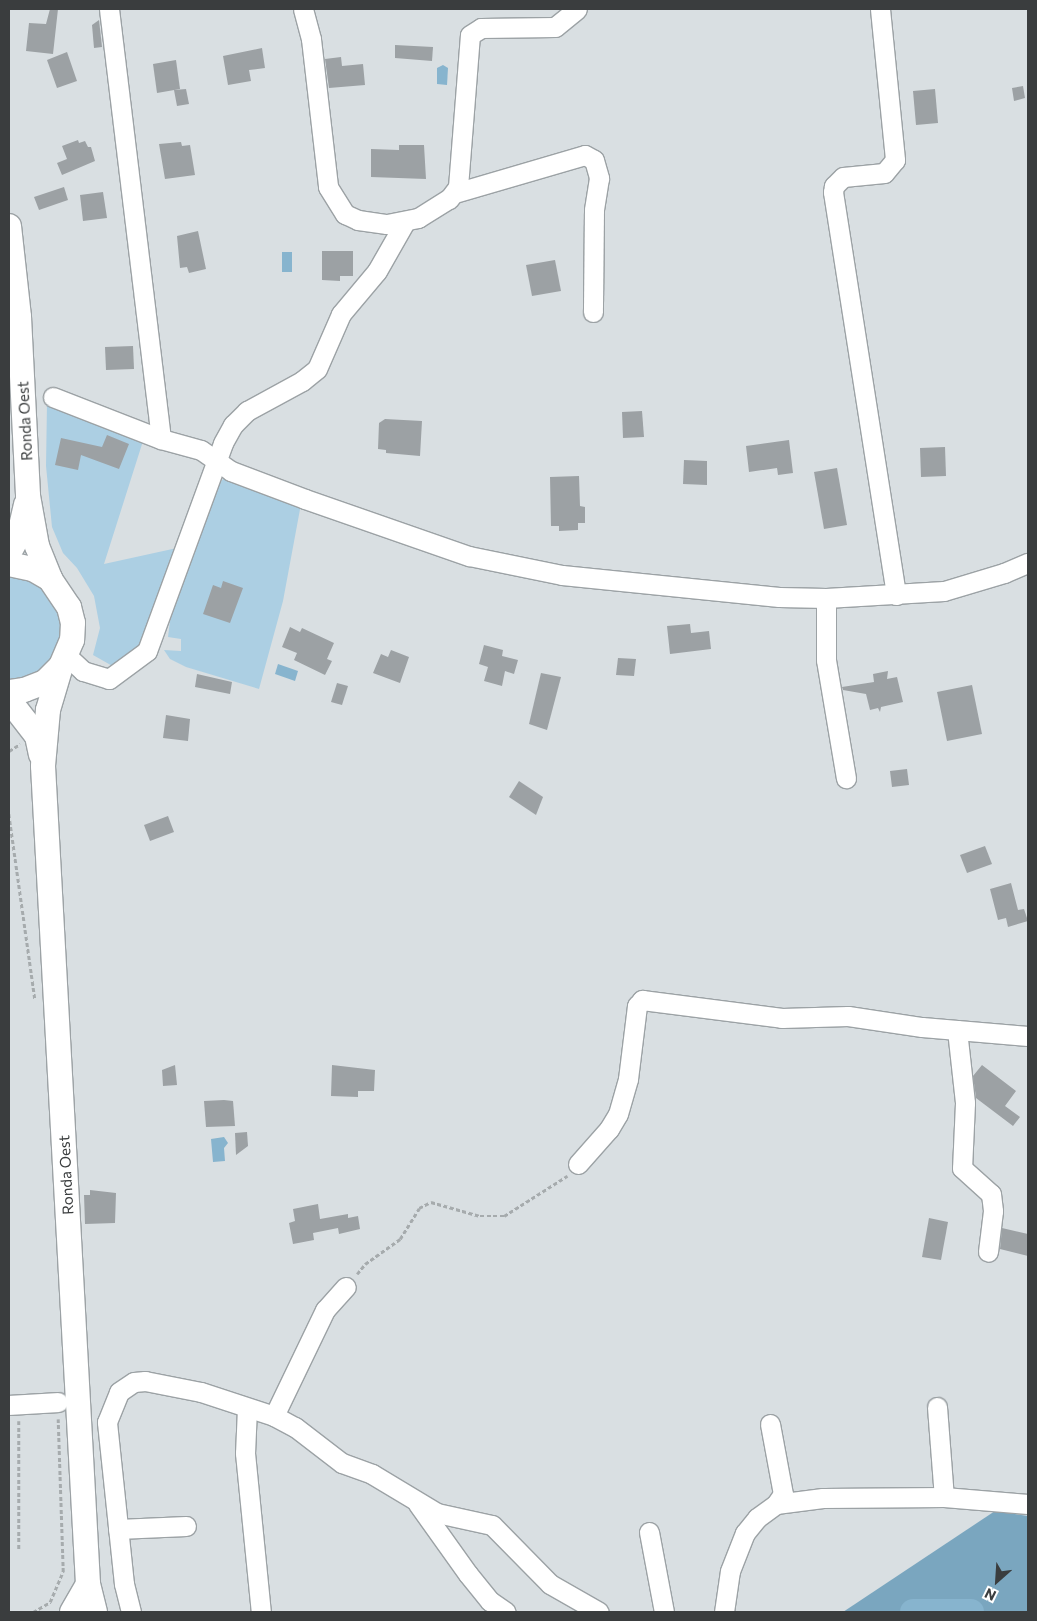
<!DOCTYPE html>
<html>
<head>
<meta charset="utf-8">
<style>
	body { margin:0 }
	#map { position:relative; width:1037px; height:1621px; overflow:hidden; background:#d9dfe2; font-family:Commissioner,sans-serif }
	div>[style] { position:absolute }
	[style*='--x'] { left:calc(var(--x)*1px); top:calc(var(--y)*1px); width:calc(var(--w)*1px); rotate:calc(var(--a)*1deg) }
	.green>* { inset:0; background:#accfe3 }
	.forest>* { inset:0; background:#7aa6bf }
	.water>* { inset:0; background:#87b4ce }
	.river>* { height:26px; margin:-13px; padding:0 13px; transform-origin:13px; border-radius:13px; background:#87b4ce }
	.building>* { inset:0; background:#9ca1a4 }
	.path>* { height:2.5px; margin-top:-1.25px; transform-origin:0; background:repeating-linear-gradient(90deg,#a6abad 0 4px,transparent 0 6.5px) }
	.roads { filter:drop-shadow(1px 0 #9ca2a5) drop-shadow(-1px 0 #9ca2a5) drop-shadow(0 1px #9ca2a5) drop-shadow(0 -1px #9ca2a5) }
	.minor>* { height:19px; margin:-9.5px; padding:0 9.5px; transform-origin:9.5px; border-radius:9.5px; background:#fff }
	.major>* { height:24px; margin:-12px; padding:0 12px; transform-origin:12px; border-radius:12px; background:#fff }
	span { translate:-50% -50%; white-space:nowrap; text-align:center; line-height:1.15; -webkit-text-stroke:4px #fff; paint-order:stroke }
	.street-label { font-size:15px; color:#3a3d3e }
	.frame { position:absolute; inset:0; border:10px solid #3a3d3e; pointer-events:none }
	.north { position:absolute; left:972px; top:1556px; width:50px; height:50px; -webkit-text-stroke:4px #fff; paint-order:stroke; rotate:206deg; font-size:14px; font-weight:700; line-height:20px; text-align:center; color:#3a3d3e }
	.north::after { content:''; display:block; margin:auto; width:18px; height:22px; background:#3a3d3e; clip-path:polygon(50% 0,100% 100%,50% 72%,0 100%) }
</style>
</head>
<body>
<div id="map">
	<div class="green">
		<div style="clip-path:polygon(47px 403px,143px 441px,104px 564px,177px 548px,144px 645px,116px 668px,93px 655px,100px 628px,94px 596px,77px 568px,63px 553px,52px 527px,46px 466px)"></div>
		<div style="clip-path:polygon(225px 477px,301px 504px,283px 601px,259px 689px,186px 667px,170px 659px,164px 650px,181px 651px,181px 639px,168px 637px,170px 621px,215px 488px)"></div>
		<div style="clip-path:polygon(9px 576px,35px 581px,49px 593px,59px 608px,63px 625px,61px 643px,54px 659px,41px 672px,25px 680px,9px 682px)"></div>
	</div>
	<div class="forest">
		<div style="clip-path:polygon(995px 1511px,1028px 1516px,1028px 1612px,843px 1612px)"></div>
	</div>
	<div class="water">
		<div style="clip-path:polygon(443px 65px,448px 68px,447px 85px,437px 84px,437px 68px)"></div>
		<div style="clip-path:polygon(282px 252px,292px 252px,292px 272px,282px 272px)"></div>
		<div style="clip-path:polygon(278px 664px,298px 671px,295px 681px,275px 674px)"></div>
		<div style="clip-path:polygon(224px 1137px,228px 1143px,224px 1148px,225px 1161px,213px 1162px,211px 1139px)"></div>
	</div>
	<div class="river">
		<div style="--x:913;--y:1612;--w:58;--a:0"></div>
	</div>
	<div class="building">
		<div style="clip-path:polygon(50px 9px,58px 9px,53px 54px,26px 51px,29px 23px,46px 24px)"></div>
		<div style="clip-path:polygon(99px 20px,102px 47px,94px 48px,92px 25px)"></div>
		<div style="clip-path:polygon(395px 45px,433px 47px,432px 61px,395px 58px)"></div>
		<div style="clip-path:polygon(262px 48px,265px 68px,249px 70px,251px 81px,228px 85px,223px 56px)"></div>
		<div style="clip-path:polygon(67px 52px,77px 81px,57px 88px,47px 60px)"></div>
		<div style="clip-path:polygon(341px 57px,342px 66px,363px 64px,365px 85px,329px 88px,325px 59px)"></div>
		<div style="clip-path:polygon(176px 60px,180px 89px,157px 93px,153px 64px)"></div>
		<div style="clip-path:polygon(1023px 86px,1025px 98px,1014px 101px,1012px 88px)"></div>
		<div style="clip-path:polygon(186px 89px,189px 104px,177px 106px,174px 90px)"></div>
		<div style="clip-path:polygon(935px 89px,938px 123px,916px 125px,913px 91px)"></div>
		<div style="clip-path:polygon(78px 140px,79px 143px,85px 141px,88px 147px,91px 147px,95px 161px,62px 175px,57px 163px,67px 159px,62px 146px)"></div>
		<div style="clip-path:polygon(181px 142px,182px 146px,190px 145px,195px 175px,165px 179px,159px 144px)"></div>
		<div style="clip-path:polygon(399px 145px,424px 145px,426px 179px,371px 177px,371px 149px,399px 150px)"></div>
		<div style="clip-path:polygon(64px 187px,68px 200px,39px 210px,34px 197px)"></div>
		<div style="clip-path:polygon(103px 192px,107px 218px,83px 221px,80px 195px)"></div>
		<div style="clip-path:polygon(198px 231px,206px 269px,189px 273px,187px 267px,180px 268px,177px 236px)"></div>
		<div style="clip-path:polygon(322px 251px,353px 251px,353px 276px,340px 276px,340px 281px,322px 280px)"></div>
		<div style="clip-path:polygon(555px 260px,561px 291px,532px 296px,526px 265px)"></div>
		<div style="clip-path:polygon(133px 346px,134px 369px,106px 370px,105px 347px)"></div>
		<div style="clip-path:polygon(642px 411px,644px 437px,623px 438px,622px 412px)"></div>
		<div style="clip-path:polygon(385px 419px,422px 421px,420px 456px,386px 453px,386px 450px,378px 449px,379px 423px)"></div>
		<div style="clip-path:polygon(107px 435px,129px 444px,119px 469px,81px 455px,78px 470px,55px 465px,61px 438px,102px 447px)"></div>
		<div style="clip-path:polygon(789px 440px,793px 473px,778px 475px,777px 468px,749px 472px,746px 446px)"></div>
		<div style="clip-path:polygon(945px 447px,946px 476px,921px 477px,920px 448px)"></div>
		<div style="clip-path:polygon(684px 460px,707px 461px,707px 485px,683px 484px)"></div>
		<div style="clip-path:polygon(837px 468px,847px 525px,824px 529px,814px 472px)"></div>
		<div style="clip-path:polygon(579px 476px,580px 506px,585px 507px,585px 523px,578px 523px,578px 530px,559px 531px,559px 526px,551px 526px,550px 477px)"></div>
		<div style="clip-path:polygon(223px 581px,243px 588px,230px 623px,203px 614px,213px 585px,221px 588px)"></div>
		<div style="clip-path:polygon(690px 624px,691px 633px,709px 631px,711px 649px,670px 654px,667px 626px)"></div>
		<div style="clip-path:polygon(290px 627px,300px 632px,302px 628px,334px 643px,327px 659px,332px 661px,325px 675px,294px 660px,297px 653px,282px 647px)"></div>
		<div style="clip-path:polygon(484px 645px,503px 650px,502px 656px,518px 660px,514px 674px,505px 671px,502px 686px,484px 681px,488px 667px,479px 664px)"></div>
		<div style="clip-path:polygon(391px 650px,409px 657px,400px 683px,373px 673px,381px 654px,388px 657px)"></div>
		<div style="clip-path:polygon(618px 658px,636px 659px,634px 676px,616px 675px)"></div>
		<div style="clip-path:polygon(888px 671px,887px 679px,897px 677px,903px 702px,881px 707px,880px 712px,878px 708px,870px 710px,866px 694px,843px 690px,842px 687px,874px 682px,873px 674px)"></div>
		<div style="clip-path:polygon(541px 673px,561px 677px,547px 730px,529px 724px)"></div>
		<div style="clip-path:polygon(197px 674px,232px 682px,230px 694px,195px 687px)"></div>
		<div style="clip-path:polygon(337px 683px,348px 686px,342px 705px,331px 702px)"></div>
		<div style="clip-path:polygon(972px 685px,982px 734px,947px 741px,937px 692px)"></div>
		<div style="clip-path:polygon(166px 715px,190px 719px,188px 741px,163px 738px)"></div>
		<div style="clip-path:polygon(907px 769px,909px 785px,892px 787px,890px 771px)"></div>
		<div style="clip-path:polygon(519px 781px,543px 797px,536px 815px,509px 797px)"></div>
		<div style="clip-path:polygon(168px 816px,174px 832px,150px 841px,144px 825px)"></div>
		<div style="clip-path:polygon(985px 846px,992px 864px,967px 873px,960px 855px)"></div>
		<div style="clip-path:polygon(1011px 883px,1018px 910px,1024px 909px,1028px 921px,1008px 927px,1006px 918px,998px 920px,990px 889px)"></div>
		<div style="clip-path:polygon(175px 1065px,177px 1085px,163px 1086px,162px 1070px)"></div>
		<div style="clip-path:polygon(332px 1065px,375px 1070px,374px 1091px,358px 1091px,358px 1097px,331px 1096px)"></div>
		<div style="clip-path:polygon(982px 1065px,1016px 1091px,1005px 1106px,1020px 1117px,1013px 1126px,976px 1098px,973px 1076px)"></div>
		<div style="clip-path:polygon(224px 1100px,233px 1101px,235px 1126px,206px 1127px,204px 1101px)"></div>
		<div style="clip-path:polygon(247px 1132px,248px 1146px,236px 1155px,235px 1133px)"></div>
		<div style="clip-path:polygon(90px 1190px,116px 1193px,115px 1223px,85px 1224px,84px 1195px,90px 1195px)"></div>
		<div style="clip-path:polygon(318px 1204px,320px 1219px,348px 1214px,348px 1218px,358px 1216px,360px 1229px,339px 1234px,338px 1228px,313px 1233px,314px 1240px,293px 1244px,289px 1223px,295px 1221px,293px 1209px)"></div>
		<div style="clip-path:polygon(929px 1218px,948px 1222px,941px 1260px,922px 1257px)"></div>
		<div style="clip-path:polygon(1002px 1228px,1028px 1234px,1028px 1256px,1000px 1249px)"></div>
	</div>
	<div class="path">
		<div style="--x:9;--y:751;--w:13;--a:-32"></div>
		<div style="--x:9;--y:814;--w:187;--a:82"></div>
		<div style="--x:357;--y:1274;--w:13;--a:-51"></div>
		<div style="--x:365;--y:1264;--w:43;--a:-35.5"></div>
		<div style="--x:400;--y:1239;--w:36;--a:-58"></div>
		<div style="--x:419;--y:1208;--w:13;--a:-27"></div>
		<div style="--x:431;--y:1202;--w:51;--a:15.9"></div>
		<div style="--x:480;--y:1216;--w:24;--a:0"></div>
		<div style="--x:504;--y:1216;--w:75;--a:-32.4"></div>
		<div style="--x:19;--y:1421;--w:128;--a:90"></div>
		<div style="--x:33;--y:1612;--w:20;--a:-30"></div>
		<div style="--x:50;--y:1602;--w:33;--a:-67"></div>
		<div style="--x:63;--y:1572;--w:153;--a:-91.9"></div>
	</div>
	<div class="roads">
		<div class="minor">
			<div style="--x:109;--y:9;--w:433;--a:83.1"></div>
			<div style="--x:161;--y:439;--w:41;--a:15.4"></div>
			<div style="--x:201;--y:450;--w:37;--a:35"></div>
			<div style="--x:231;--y:471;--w:79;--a:20.7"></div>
			<div style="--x:305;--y:499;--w:174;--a:19.2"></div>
			<div style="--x:469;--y:556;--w:95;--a:11.5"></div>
			<div style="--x:562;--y:575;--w:218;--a:5.8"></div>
			<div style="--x:779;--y:597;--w:47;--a:1.2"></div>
			<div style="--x:826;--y:598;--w:118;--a:-3.4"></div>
			<div style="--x:944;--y:591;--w:63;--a:-16.7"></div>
			<div style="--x:1004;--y:573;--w:26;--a:-23"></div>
			<div style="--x:303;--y:9;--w:31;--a:75"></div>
			<div style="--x:311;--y:39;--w:149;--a:83.4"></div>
			<div style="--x:328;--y:187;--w:32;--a:58"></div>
			<div style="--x:345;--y:214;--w:14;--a:25"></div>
			<div style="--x:358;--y:220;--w:29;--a:8"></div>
			<div style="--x:387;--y:224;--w:32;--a:-11"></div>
			<div style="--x:418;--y:218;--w:36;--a:-32"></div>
			<div style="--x:449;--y:199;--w:15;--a:-53"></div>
			<div style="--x:458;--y:187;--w:152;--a:-85.5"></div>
			<div style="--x:470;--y:35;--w:13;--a:-32"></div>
			<div style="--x:481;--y:28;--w:74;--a:-0.8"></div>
			<div style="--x:555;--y:27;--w:28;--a:-39"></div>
			<div style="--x:880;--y:9;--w:152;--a:84.3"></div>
			<div style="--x:895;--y:160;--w:17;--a:130"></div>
			<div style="--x:884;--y:173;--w:41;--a:174.4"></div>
			<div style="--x:843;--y:177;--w:13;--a:135"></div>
			<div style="--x:834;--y:186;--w:6;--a:99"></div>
			<div style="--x:833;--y:192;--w:408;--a:81.1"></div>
			<div style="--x:455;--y:193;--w:135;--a:-16.3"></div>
			<div style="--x:585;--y:155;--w:10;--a:29"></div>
			<div style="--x:594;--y:160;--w:19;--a:74"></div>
			<div style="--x:599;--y:178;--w:32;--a:99"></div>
			<div style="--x:594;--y:210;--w:102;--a:90.6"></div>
			<div style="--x:53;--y:397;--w:116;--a:21.3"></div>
			<div style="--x:826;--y:598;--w:62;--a:90"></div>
			<div style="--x:826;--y:660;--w:120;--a:80.4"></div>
			<div style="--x:67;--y:656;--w:22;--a:43"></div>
			<div style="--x:83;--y:671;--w:27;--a:17"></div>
			<div style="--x:109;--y:679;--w:47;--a:-36.4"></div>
			<div style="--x:147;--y:651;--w:221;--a:-69.9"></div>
			<div style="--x:223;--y:443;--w:21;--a:-61"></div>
			<div style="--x:233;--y:425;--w:20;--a:-45"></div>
			<div style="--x:247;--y:411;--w:63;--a:-28.6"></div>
			<div style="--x:302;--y:381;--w:19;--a:-39"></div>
			<div style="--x:317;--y:369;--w:60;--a:-66.4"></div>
			<div style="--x:341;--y:314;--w:56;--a:-50.1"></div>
			<div style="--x:377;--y:271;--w:56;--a:-60.3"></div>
			<div style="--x:957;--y:1030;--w:73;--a:83.7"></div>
			<div style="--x:965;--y:1103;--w:65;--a:92.6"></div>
			<div style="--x:962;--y:1168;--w:39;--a:42"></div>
			<div style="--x:991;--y:1194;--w:17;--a:83"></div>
			<div style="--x:993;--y:1211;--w:41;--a:97"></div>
			<div style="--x:578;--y:1164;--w:47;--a:-48.5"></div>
			<div style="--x:609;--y:1129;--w:17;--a:-59"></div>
			<div style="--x:618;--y:1114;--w:36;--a:-74"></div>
			<div style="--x:628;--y:1079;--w:74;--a:-83"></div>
			<div style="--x:637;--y:1006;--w:8;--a:-50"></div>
			<div style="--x:642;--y:1000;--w:141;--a:7.3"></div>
			<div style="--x:782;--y:1018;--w:66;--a:-1.7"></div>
			<div style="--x:848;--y:1016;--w:75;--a:8.5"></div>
			<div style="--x:922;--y:1027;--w:106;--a:4.9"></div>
			<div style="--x:9;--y:1405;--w:49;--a:-3.5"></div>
			<div style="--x:937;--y:1407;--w:90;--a:85.6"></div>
			<div style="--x:247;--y:1408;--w:45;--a:92.5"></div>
			<div style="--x:245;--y:1453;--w:160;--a:84.3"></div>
			<div style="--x:274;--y:1416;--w:118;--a:-64.3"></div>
			<div style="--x:325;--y:1310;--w:31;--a:-48"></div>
			<div style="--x:770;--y:1424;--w:71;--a:79.5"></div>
			<div style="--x:783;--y:1494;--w:12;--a:125"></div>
			<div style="--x:418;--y:1504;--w:86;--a:54.5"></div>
			<div style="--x:468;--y:1574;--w:35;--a:51"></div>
			<div style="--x:490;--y:1601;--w:19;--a:35"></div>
			<div style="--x:118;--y:1529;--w:68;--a:-2.5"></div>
			<div style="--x:649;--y:1532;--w:81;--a:79.4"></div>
			<div style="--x:131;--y:1612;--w:29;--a:-104"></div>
			<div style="--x:124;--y:1584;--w:163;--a:-96"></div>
			<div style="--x:107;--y:1422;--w:32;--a:-68"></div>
			<div style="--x:119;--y:1392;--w:18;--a:-34"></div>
			<div style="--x:134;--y:1382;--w:11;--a:-5"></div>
			<div style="--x:145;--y:1381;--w:57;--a:11.1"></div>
			<div style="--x:201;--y:1392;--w:77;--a:18.2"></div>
			<div style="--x:274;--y:1416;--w:24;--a:28"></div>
			<div style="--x:295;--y:1427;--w:59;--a:37.5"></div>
			<div style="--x:342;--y:1463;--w:32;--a:20"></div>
			<div style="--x:372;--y:1474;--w:76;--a:31"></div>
			<div style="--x:437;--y:1513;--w:56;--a:12.3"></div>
			<div style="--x:492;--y:1525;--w:83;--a:45.5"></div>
			<div style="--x:550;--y:1584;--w:56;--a:29.7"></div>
			<div style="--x:724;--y:1612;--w:41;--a:-81.7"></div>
			<div style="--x:730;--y:1571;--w:41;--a:-68.5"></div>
			<div style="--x:745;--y:1533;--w:19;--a:-51"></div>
			<div style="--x:757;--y:1518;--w:24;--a:-36"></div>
			<div style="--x:776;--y:1504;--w:47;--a:-7.3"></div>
			<div style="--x:823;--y:1498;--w:121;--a:-0.5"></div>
			<div style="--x:944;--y:1497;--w:84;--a:4.8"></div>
		</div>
		<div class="major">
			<div style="--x:9;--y:226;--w:92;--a:83.7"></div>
			<div style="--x:19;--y:317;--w:179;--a:87.1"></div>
			<div style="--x:28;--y:496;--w:51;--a:79.8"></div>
			<div style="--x:37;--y:546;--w:35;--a:68"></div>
			<div style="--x:9;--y:553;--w:21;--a:-61"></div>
			<div style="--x:19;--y:535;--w:31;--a:-77"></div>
			<div style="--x:9;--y:564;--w:25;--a:12"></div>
			<div style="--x:33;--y:569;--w:20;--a:30"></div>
			<div style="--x:50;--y:579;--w:34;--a:56"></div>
			<div style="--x:69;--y:607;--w:16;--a:76"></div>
			<div style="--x:73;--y:623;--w:17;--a:93"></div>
			<div style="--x:72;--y:640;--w:28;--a:113"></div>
			<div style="--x:61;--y:666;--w:23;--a:135"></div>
			<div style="--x:45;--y:682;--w:22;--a:159"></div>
			<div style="--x:24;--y:690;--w:15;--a:172"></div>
			<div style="--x:61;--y:666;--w:46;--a:106.5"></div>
			<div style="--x:48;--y:710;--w:56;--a:95.1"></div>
			<div style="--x:43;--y:766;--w:819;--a:86.85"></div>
			<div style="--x:88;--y:1584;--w:29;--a:76"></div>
			<div style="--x:9;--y:700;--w:46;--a:52.1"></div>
			<div style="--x:37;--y:736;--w:19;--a:78"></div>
			<div style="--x:72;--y:1612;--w:32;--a:-60"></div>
		</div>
	</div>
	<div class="street-label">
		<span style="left:25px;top:421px;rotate:-93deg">Ronda Oest</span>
		<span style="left:66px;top:1175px;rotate:-93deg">Ronda Oest</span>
	</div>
	<div class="frame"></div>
	<div class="north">N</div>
</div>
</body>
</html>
